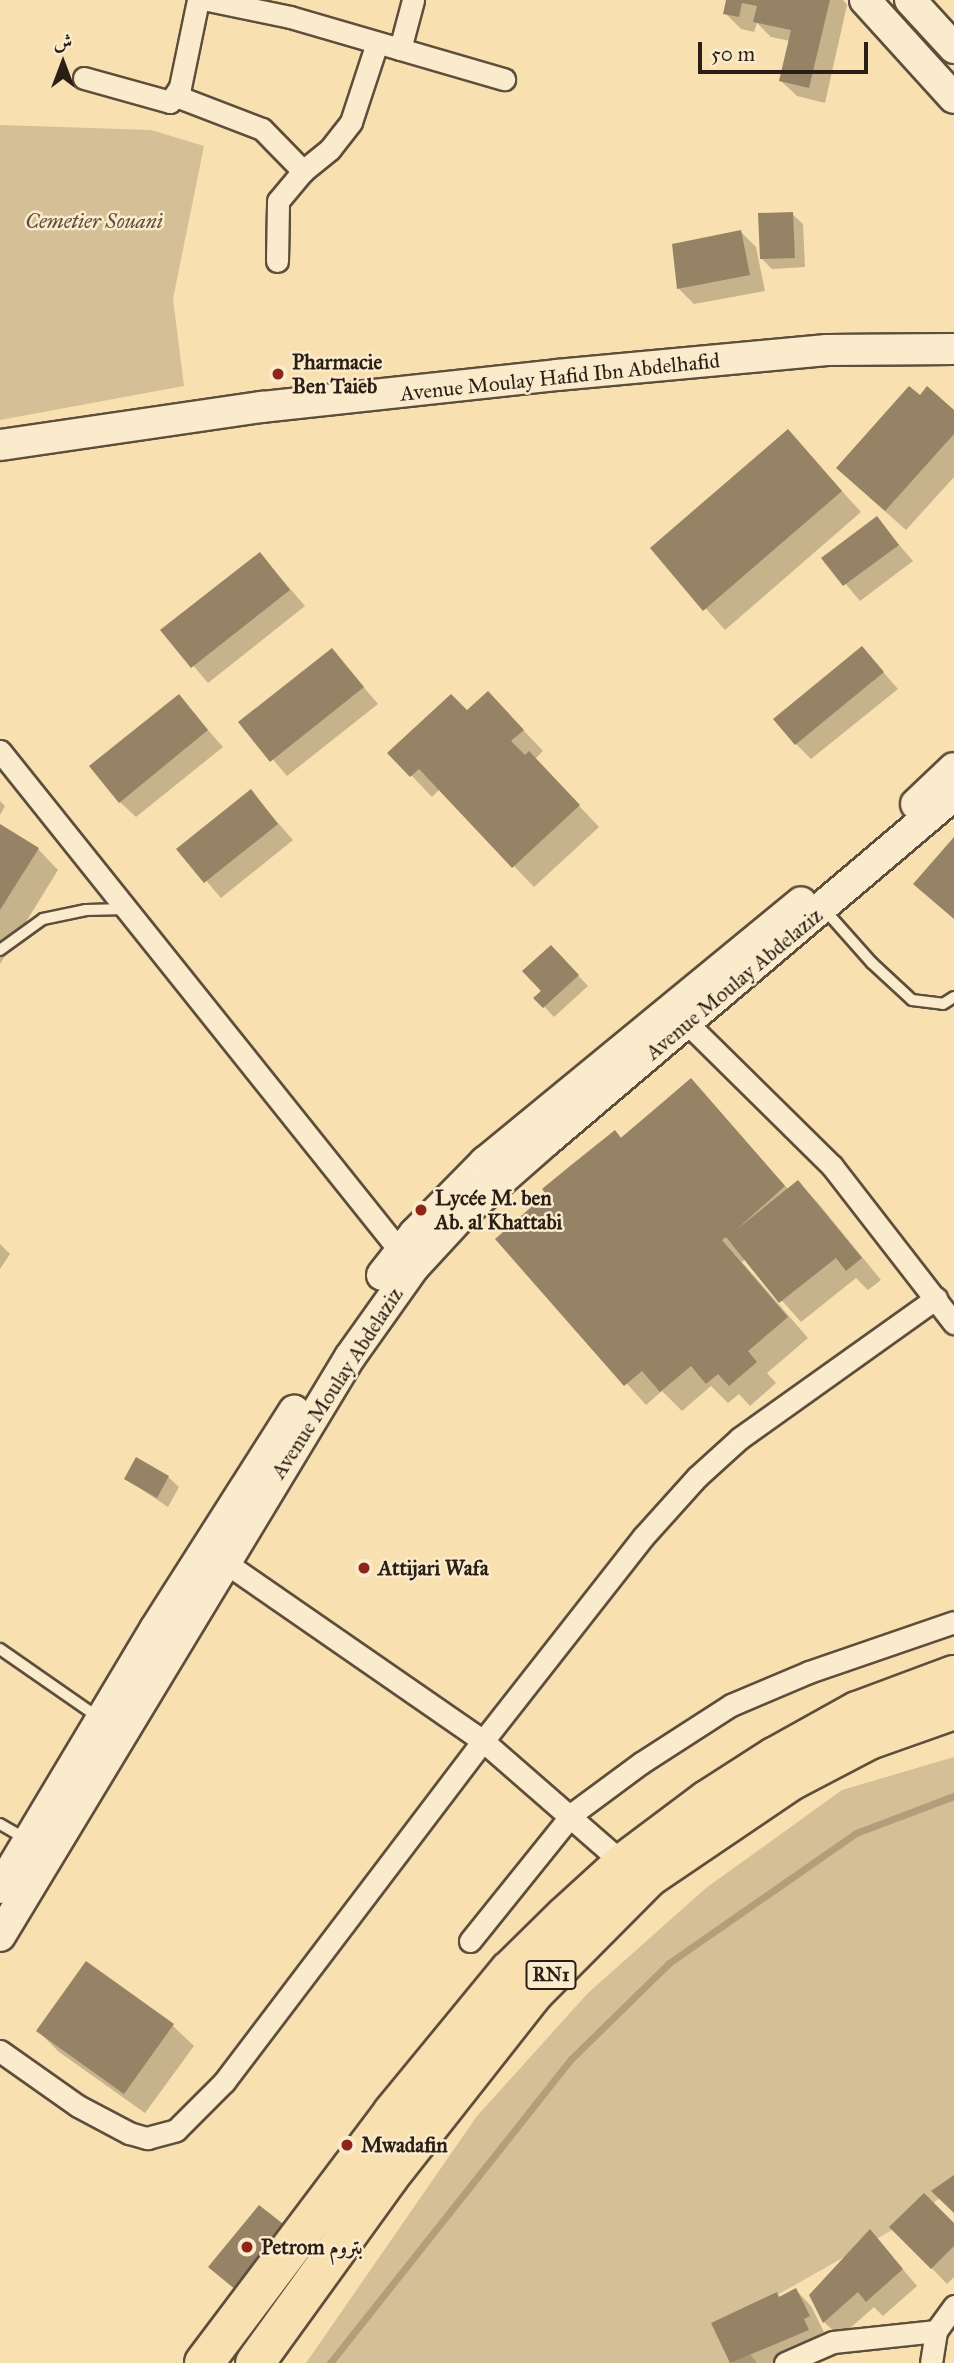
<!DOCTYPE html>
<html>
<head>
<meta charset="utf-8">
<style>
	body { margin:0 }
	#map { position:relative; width:954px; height:2363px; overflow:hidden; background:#f8e0b0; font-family:"IM FELL Great Primer",Amiri,serif }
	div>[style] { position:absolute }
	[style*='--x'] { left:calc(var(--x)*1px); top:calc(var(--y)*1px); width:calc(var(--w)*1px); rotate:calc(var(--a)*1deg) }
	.green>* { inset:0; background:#d5bf96 }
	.shadow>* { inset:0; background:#0003 }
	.stream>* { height:7px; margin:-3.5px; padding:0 3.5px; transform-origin:3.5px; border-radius:3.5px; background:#b29e7b }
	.building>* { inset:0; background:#968366 }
	.roads { filter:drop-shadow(2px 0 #5e4e3c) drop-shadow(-2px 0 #5e4e3c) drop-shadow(0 2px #5e4e3c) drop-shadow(0 -2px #5e4e3c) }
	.lane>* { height:10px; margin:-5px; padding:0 5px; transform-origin:5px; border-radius:5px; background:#faebcc }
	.street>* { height:21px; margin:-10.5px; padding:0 10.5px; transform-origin:10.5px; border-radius:10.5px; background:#faebcc }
	.secondary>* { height:30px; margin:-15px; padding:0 15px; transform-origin:15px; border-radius:15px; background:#faebcc }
	.highway>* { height:38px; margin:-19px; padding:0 19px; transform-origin:19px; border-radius:19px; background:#f8e0b0 }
	.dots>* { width:19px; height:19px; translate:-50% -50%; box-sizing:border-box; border:4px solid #faebcc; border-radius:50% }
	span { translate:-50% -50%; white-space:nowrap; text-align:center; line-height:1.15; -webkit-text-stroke:5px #faebcc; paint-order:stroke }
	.shield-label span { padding:2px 5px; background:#faebcc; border:2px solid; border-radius:5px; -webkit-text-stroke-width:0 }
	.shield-label { font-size:19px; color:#2b1e15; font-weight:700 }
	.park-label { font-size:21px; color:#5e4e3c; font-style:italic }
	.poi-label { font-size:21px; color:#2b1e15; font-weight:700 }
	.left { translate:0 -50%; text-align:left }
	.street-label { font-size:21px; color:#2b1e15 }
	.north { position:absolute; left:28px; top:28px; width:70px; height:70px; -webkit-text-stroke:5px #faebcc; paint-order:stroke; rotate:0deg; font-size:19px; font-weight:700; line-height:28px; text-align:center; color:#2b1e15 }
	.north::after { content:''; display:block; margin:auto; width:24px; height:32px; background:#2b1e15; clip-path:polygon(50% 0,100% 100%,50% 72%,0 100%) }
	.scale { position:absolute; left:698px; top:42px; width:170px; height:32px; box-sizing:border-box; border:4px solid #2b1e15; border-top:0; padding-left:9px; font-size:21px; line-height:24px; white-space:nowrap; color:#2b1e15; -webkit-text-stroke:5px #faebcc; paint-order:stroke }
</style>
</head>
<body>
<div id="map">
	<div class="green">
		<div style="clip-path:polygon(0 125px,151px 130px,204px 146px,173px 299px,184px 386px,0 420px)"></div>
		<div style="clip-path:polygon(954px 1757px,954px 2187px,915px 2217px,726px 2324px,757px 2363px,306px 2363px,477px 2116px,588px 1993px,706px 1888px,842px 1790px)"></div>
	</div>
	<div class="shadow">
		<div style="clip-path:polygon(728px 0,843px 0,847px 5px,825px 103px,797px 96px,781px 81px,790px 41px,771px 37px,757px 23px,754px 32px,741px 29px,725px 13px)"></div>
		<div style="clip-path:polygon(792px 214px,803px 224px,805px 267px,772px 269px,761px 258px)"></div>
		<div style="clip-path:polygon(741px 232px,756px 247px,765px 291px,694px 304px,679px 289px)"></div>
		<div style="clip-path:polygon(920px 397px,954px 412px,954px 477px,906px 530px,859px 488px)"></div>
		<div style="clip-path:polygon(787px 431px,861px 512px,725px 630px,653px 549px)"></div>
		<div style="clip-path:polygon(876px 518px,913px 561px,860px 601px,824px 558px)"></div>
		<div style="clip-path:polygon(260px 554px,305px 606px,208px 683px,163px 630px)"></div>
		<div style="clip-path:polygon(862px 648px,898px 689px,811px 759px,796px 744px)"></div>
		<div style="clip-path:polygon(332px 650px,378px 704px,287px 776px,241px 722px)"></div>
		<div style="clip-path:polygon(178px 696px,223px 747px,136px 817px,120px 802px)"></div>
		<div style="clip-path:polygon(467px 712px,508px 714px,543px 751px,535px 759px,599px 827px,534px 887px,440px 789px,432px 797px,390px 753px)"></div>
		<div style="clip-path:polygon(251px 792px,293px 840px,221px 898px,179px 849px)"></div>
		<div style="clip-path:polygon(0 801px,5px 806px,0 815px)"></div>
		<div style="clip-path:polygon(0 826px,38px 849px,58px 870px,0 964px)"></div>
		<div style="clip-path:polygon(561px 957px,588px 986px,554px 1017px,536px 998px)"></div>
		<div style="clip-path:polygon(691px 1080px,789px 1190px,798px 1182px,818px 1203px,881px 1280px,868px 1290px,856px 1278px,801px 1322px,745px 1259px,742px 1262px,808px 1338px,767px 1373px,776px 1383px,750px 1406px,739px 1394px,728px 1403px,711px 1386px,682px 1411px,662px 1391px,646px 1405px,497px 1239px)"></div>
		<div style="clip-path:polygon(0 1244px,10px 1254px,0 1269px)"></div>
		<div style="clip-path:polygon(168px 1477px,179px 1487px,168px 1507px,126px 1479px)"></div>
		<div style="clip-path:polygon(87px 1964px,173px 2026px,194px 2046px,145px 2113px,59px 2052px,38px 2031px)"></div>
		<div style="clip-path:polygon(954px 2225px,954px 2277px,947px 2284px,892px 2227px)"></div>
		<div style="clip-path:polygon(871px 2232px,917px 2286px,883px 2316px,874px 2307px,840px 2337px,824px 2322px,811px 2295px)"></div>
		<div style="clip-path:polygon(796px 2290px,811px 2306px,824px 2332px,818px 2335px,823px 2346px,787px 2363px,732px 2363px,714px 2324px)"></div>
	</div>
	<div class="stream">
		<div style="--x:330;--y:2363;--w:388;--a:-51.6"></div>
		<div style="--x:571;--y:2059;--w:137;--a:-44.4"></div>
		<div style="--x:669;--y:1963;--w:228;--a:-34.8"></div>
		<div style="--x:856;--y:1833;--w:105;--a:-20.7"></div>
	</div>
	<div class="building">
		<div style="clip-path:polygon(726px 0,830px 0,809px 88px,779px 81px,791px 30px,753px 22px,757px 6px,742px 3px,739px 17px,723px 14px)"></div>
		<div style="clip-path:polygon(793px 212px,795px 258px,760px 259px,758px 213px)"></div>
		<div style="clip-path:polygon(741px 230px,750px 275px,677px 289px,672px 244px)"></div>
		<div style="clip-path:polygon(909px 386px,920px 395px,927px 386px,954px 410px,954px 434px,885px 511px,836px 468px)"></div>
		<div style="clip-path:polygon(788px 429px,842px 491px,703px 611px,650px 548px)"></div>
		<div style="clip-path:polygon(877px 516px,899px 545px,843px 586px,821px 558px)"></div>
		<div style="clip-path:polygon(260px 552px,290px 590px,191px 668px,160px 630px)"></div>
		<div style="clip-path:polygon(862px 646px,884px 672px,795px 745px,773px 719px)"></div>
		<div style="clip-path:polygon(332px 648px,364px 687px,270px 762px,238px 722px)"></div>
		<div style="clip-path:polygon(488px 691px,524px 730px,511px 741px,525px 755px,529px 751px,580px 805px,512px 868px,419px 769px,410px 777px,387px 753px,451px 694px,467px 710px)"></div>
		<div style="clip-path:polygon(179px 694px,208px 730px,119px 803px,89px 766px)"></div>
		<div style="clip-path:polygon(251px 789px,278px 824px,204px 883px,176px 849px)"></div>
		<div style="clip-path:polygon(0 824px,39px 848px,0 910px)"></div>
		<div style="clip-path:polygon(954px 837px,954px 919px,913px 884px)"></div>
		<div style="clip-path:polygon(551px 945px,579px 975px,543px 1008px,533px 998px,541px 991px,522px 971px)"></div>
		<div style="clip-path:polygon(691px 1078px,785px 1186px,736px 1230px,798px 1180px,862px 1258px,846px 1271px,836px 1258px,779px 1303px,726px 1237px,722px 1240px,788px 1317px,748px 1351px,757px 1362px,729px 1386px,718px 1374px,706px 1384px,691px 1366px,660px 1392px,642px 1371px,624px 1386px,495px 1239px,546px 1194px,542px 1189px,570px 1166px,615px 1130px,621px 1138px)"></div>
		<div style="clip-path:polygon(136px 1457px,169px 1476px,157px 1498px,124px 1479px)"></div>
		<div style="clip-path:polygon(86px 1961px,174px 2024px,124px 2094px,36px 2031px)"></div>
		<div style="clip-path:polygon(954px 2175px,954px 2213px,931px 2191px)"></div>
		<div style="clip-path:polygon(924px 2193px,954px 2223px,954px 2246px,931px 2269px,889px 2227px)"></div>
		<div style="clip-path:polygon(259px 2205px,287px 2227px,236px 2290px,208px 2267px)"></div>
		<div style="clip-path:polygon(870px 2229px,903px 2269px,866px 2302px,858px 2292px,823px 2323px,809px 2295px)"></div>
		<div style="clip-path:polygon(796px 2288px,810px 2316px,804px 2319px,809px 2330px,730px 2363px,711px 2323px,777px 2292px,779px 2297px)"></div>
	</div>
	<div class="roads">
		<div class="lane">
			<div style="--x:824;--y:909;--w:72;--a:48.4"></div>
			<div style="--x:872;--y:963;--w:54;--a:42.8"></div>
			<div style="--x:912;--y:1000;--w:31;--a:7"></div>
			<div style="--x:943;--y:1004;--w:13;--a:-32"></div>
			<div style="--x:0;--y:950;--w:53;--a:-35.8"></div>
			<div style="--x:43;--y:919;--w:44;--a:-11.8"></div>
			<div style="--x:86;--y:910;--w:40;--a:-1.4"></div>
			<div style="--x:0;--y:1649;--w:119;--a:34.8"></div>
			<div style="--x:0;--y:1824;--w:32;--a:30"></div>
		</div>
		<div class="street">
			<div style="--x:208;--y:0;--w:84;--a:11.7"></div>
			<div style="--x:290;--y:17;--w:223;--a:16.2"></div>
			<div style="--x:400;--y:49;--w:51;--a:-75.1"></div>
			<div style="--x:84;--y:78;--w:89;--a:15.6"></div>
			<div style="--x:170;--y:102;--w:18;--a:-56"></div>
			<div style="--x:180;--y:87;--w:89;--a:-78.3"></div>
			<div style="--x:176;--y:96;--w:92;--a:21"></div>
			<div style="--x:262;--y:129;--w:59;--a:45.7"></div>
			<div style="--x:277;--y:261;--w:60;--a:-89"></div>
			<div style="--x:278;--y:201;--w:39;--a:-50"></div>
			<div style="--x:303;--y:171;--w:35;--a:-39"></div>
			<div style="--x:330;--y:149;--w:34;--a:-52"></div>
			<div style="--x:351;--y:122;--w:83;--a:-71.8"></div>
			<div style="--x:0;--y:751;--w:653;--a:51.34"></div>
			<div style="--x:688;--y:1024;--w:202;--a:44.6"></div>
			<div style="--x:832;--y:1166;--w:199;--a:52.2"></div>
			<div style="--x:216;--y:1556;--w:325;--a:34.7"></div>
			<div style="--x:483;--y:1741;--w:186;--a:41.1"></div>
			<div style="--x:470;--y:1941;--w:163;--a:-51.2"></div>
			<div style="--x:572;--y:1814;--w:86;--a:-36.5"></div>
			<div style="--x:641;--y:1763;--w:107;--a:-32.8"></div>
			<div style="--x:731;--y:1705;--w:85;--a:-22.9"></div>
			<div style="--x:809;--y:1672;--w:153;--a:-19"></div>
			<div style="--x:0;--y:2051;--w:95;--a:35.2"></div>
			<div style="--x:78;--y:2106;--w:58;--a:27.9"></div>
			<div style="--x:129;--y:2133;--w:19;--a:16"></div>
			<div style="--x:147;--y:2138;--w:30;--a:-15"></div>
			<div style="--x:176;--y:2130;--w:68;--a:-45"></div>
			<div style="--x:224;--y:2082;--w:428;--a:-52.8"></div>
			<div style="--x:483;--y:1741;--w:259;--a:-51.9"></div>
			<div style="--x:643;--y:1537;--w:81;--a:-48"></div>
			<div style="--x:697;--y:1477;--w:58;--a:-42.2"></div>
			<div style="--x:740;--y:1438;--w:241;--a:-35.5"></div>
			<div style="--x:785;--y:2363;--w:52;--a:-23.6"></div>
			<div style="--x:833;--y:2342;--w:104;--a:-6.1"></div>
			<div style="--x:931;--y:2363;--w:32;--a:-81"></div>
			<div style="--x:936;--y:2331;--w:31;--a:-54"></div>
		</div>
		<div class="secondary">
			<div style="--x:865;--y:0;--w:132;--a:47.8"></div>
			<div style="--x:910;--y:0;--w:65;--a:47.5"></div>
			<div style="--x:0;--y:445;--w:265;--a:-8.3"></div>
			<div style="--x:262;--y:407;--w:297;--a:-6.2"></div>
			<div style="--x:557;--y:375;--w:271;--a:-5.3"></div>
			<div style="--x:827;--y:350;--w:127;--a:-0.5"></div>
			<div style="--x:916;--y:804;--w:52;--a:-43.5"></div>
			<div style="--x:382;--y:1275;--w:53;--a:-51.8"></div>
			<div style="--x:415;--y:1233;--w:100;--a:-45.4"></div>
			<div style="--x:485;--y:1162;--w:409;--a:-39.4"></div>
			<div style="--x:0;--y:1888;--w:302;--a:-59.1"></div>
			<div style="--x:155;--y:1629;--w:259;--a:-57.5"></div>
			<div style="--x:0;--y:1936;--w:677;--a:-58.85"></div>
			<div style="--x:350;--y:1357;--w:110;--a:-54.6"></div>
			<div style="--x:414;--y:1267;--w:72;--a:-47.2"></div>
			<div style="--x:463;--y:1214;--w:109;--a:-41.3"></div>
			<div style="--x:545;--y:1142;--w:536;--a:-40.31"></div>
		</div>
		<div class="highway">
			<div style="--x:204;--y:2363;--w:314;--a:-53"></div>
			<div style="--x:393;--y:2112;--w:183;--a:-50.6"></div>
			<div style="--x:509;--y:1971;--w:78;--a:-44.5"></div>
			<div style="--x:565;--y:1916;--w:79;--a:-42.4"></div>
			<div style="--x:623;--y:1863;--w:105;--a:-36.9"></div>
			<div style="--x:707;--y:1800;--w:80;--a:-32.7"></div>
			<div style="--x:774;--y:1757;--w:95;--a:-29"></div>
			<div style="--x:857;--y:1711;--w:103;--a:-20.4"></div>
			<div style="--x:255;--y:2363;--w:229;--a:-54.2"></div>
			<div style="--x:389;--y:2177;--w:233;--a:-51.8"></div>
			<div style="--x:533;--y:1994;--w:165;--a:-45.2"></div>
			<div style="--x:649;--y:1877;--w:171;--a:-34.1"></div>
			<div style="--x:791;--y:1781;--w:88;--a:-27.7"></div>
			<div style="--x:869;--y:1740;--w:90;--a:-19.4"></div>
		</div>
	</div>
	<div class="dots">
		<div style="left:278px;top:374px;background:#8f2418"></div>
		<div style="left:421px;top:1210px;background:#8f2418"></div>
		<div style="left:364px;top:1568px;background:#8f2418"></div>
		<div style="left:347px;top:2145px;background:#8f2418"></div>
		<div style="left:247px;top:2247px;background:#8f2418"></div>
	</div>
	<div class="shield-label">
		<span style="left:551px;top:1975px">RN1</span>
	</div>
	<div class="park-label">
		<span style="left:94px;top:221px">Cemetier Souani</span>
	</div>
	<div class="poi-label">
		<span class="left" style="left:292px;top:374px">Pharmacie<br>Ben Taieb</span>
		<span class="left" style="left:435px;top:1210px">Lycée M. ben<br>Ab. al Khattabi</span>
		<span class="left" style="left:378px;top:1568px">Attijari Wafa</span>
		<span class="left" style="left:361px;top:2145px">Mwadafin</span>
		<span class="left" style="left:261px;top:2247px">Petrom بتروم</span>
	</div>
	<div class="street-label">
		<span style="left:560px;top:377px;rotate:-6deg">Avenue Moulay Hafid Ibn Abdelhafid</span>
		<span style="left:734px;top:984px;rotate:-40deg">Avenue Moulay Abdelaziz</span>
		<span style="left:337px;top:1383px;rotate:-57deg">Avenue Moulay Abdelaziz</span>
	</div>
	<div class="north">ش</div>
	<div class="scale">50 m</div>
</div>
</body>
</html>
